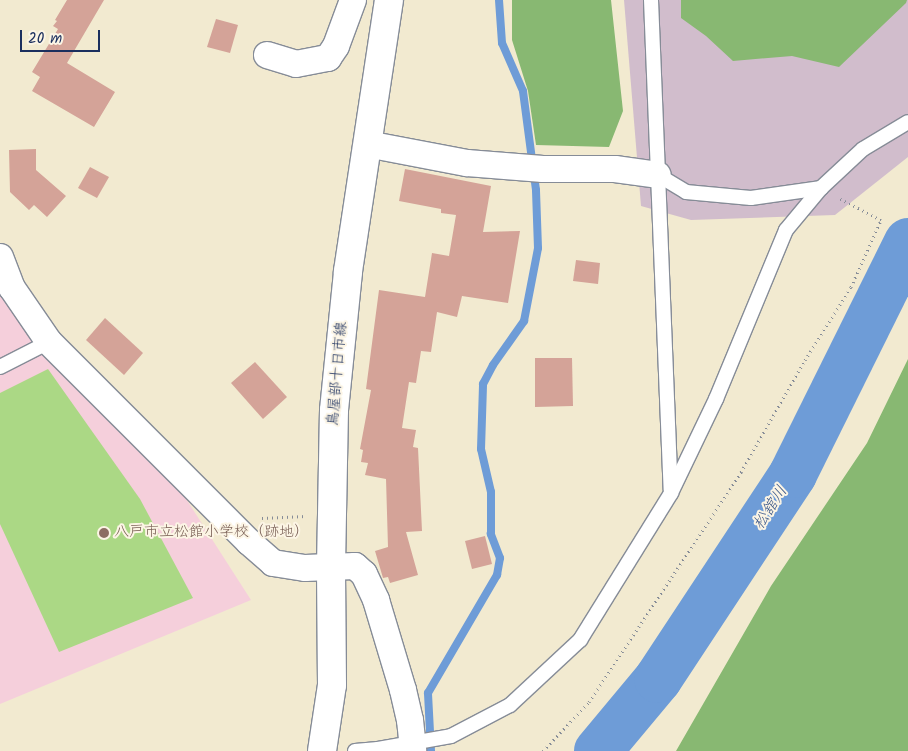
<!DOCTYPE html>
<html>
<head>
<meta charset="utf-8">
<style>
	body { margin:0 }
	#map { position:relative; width:908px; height:751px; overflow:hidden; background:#f2ead0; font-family:Kalam,"Klee One",sans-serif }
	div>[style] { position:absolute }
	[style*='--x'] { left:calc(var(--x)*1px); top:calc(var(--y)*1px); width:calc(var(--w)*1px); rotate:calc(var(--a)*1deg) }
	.built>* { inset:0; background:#f5cfdb }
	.industrial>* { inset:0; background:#d1bdcc }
	.green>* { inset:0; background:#abd885 }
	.forest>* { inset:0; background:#88b872 }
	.stream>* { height:8px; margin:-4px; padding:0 4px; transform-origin:4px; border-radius:4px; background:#6e9cd7 }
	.river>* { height:48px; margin:-24px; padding:0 24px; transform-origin:24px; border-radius:24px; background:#6e9cd7 }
	.building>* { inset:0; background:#d4a398 }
	.path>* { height:3px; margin-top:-1.5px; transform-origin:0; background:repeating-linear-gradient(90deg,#868c97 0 1px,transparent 0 5px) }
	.roads { filter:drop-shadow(1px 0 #868c97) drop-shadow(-1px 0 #868c97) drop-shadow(0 1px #868c97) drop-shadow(0 -1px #868c97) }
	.lane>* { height:14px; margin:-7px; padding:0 7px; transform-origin:7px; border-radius:7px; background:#fff }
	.street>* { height:26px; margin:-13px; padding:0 13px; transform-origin:13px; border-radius:13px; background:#fff }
	.secondary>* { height:28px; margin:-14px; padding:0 14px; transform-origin:14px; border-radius:14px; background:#fff }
	.dots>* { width:14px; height:14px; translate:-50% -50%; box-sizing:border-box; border:2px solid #fcf5e5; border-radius:50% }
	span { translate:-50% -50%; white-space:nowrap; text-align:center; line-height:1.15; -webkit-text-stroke:4px #fcf5e5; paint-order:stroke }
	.street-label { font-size:15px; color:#1b2f5e }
	.education-label { font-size:15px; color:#785e54 }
	.left { translate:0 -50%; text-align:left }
	.water-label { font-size:16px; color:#385588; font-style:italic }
	.scale { position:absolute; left:20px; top:30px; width:80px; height:22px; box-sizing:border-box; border:2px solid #1b2f5e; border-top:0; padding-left:6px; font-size:15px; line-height:18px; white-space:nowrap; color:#1b2f5e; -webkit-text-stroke:4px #fcf5e5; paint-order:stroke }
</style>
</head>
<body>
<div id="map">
	<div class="built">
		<div style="clip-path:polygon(0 278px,165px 466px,251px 600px,0 704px)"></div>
	</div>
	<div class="industrial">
		<div style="clip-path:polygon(624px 0,908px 0,908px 157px,835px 215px,691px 220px,641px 206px)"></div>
	</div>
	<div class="green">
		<div style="clip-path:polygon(48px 369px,140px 499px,193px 598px,59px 652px,0 524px,0 393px)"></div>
	</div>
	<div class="forest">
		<div style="clip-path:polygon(512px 0,611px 0,623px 111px,609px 147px,536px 145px,528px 91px,512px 40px)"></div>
		<div style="clip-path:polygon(681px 0,907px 0,906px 3px,839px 67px,792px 56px,733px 61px,706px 36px,681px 18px)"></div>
		<div style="clip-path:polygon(908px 359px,908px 751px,676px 751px,771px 586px,867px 443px)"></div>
	</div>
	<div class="stream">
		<div style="--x:431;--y:751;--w:58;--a:-93"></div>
		<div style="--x:428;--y:693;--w:137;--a:-59.7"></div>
		<div style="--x:497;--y:575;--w:17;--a:-80"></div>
		<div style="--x:500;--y:558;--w:26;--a:-111"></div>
		<div style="--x:491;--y:534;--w:42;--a:-90"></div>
		<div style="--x:491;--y:492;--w:44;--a:-103.1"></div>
		<div style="--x:481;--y:449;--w:65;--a:-88.2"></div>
		<div style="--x:483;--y:384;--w:21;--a:-62"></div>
		<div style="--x:493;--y:365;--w:54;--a:-54.8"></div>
		<div style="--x:524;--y:321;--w:74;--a:-79.1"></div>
		<div style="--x:538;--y:248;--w:58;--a:-92"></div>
		<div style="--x:536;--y:190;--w:100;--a:-97.5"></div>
		<div style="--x:523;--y:91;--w:52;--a:-113.6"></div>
		<div style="--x:502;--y:43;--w:43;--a:-94"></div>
	</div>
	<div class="river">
		<div style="--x:598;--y:751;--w:94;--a:-50.2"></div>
		<div style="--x:658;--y:679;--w:245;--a:-56.6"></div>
		<div style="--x:793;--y:474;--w:259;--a:-63.6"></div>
	</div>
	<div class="building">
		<div style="clip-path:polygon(67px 0,104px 0,67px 63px,115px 92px,94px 127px,32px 91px,40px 77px,32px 72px,58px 29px,53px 26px,57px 21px,55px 20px)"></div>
		<div style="clip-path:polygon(216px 19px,238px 25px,230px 53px,207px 47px)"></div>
		<div style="clip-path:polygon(36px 149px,36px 170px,66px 196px,47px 217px,34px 205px,29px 210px,10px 192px,9px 150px)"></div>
		<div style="clip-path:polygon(90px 167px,109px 177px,97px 198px,78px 188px)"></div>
		<div style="clip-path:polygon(405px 169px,491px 186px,483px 232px,520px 231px,508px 303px,462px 296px,457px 317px,437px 312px,431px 352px,421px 351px,416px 383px,409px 382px,402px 428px,416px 430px,413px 447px,418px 448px,422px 531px,406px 532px,418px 575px,390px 583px,388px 577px,383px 578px,375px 551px,388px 547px,386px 479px,365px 475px,368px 463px,361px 462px,363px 450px,360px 449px,371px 390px,366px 389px,379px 290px,425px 297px,432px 253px,449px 256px,456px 215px,441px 213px,441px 209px,399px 201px)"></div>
		<div style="clip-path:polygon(576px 260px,600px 263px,598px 284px,573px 281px)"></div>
		<div style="clip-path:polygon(105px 318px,143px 353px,124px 375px,86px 340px)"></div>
		<div style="clip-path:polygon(535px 358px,572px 358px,573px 406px,535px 407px)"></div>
		<div style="clip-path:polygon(255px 362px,287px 397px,263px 419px,231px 383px)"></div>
		<div style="clip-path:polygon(485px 536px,492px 564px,472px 569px,465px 541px)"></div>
	</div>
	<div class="path">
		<div style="--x:262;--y:518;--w:44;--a:-2.6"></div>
		<div style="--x:543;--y:751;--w:67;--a:-46.8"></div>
		<div style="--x:589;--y:702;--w:276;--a:-56.5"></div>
		<div style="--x:741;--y:472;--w:129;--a:-60.3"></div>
		<div style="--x:805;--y:360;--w:86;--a:-57.8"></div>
		<div style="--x:851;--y:287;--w:73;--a:-65.9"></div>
		<div style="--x:881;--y:220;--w:47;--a:-152.4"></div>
	</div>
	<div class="roads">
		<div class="lane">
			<div style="--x:651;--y:0;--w:490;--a:87.7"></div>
			<div style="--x:658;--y:175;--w:33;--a:31"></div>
			<div style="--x:686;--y:192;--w:65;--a:5.3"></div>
			<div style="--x:751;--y:198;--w:71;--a:-8.1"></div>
			<div style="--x:821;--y:188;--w:57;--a:-42.9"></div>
			<div style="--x:863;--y:149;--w:52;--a:-31"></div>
			<div style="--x:0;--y:367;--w:55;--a:-27"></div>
			<div style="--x:355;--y:751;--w:23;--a:-5"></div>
			<div style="--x:378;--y:749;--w:74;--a:-10.1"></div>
			<div style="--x:451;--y:736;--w:67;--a:-27.7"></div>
			<div style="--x:510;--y:705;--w:96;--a:-42.9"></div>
			<div style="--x:580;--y:640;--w:173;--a:-58.2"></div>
			<div style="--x:671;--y:493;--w:104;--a:-64.4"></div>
			<div style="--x:716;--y:399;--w:183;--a:-67.5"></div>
			<div style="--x:786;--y:230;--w:55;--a:-50.2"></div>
		</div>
		<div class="street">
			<div style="--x:267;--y:55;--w:30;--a:17"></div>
			<div style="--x:296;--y:64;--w:33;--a:-11"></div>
			<div style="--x:328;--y:58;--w:14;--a:-56"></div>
			<div style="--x:336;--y:46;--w:49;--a:-69.7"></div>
			<div style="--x:367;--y:144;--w:102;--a:10.8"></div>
			<div style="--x:467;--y:163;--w:76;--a:4.5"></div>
			<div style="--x:543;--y:169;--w:72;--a:0"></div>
			<div style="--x:615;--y:169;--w:43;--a:7.9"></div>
			<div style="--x:0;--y:257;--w:33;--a:69"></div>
			<div style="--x:12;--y:288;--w:65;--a:55.6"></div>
			<div style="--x:49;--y:342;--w:283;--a:45"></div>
			<div style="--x:249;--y:542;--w:32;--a:41"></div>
			<div style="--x:273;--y:563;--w:32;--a:9"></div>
			<div style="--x:305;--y:568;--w:50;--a:-2.3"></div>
			<div style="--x:355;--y:566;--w:12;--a:42"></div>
			<div style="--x:364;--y:574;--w:29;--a:65"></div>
			<div style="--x:376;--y:600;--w:94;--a:73.3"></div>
			<div style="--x:403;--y:690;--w:31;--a:77"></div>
			<div style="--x:410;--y:720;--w:31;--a:84"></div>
		</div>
		<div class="secondary">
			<div style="--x:322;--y:751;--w:67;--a:-81.4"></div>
			<div style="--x:332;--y:685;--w:119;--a:-90.5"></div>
			<div style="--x:331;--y:566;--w:156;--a:-88.9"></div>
			<div style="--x:334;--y:410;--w:140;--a:-84.2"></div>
			<div style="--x:348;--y:271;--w:274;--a:-81.4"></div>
		</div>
	</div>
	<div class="dots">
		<div style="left:104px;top:533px;background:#8d6e63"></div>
	</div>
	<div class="street-label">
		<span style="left:338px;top:374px;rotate:-85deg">鳥屋部十日市線</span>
	</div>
	<div class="education-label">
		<span class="left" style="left:114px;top:533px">八戸市立松館小学校（跡地）</span>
	</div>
	<div class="water-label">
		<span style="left:771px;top:508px;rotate:-57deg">松舘川</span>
	</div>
	<div class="scale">20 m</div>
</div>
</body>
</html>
